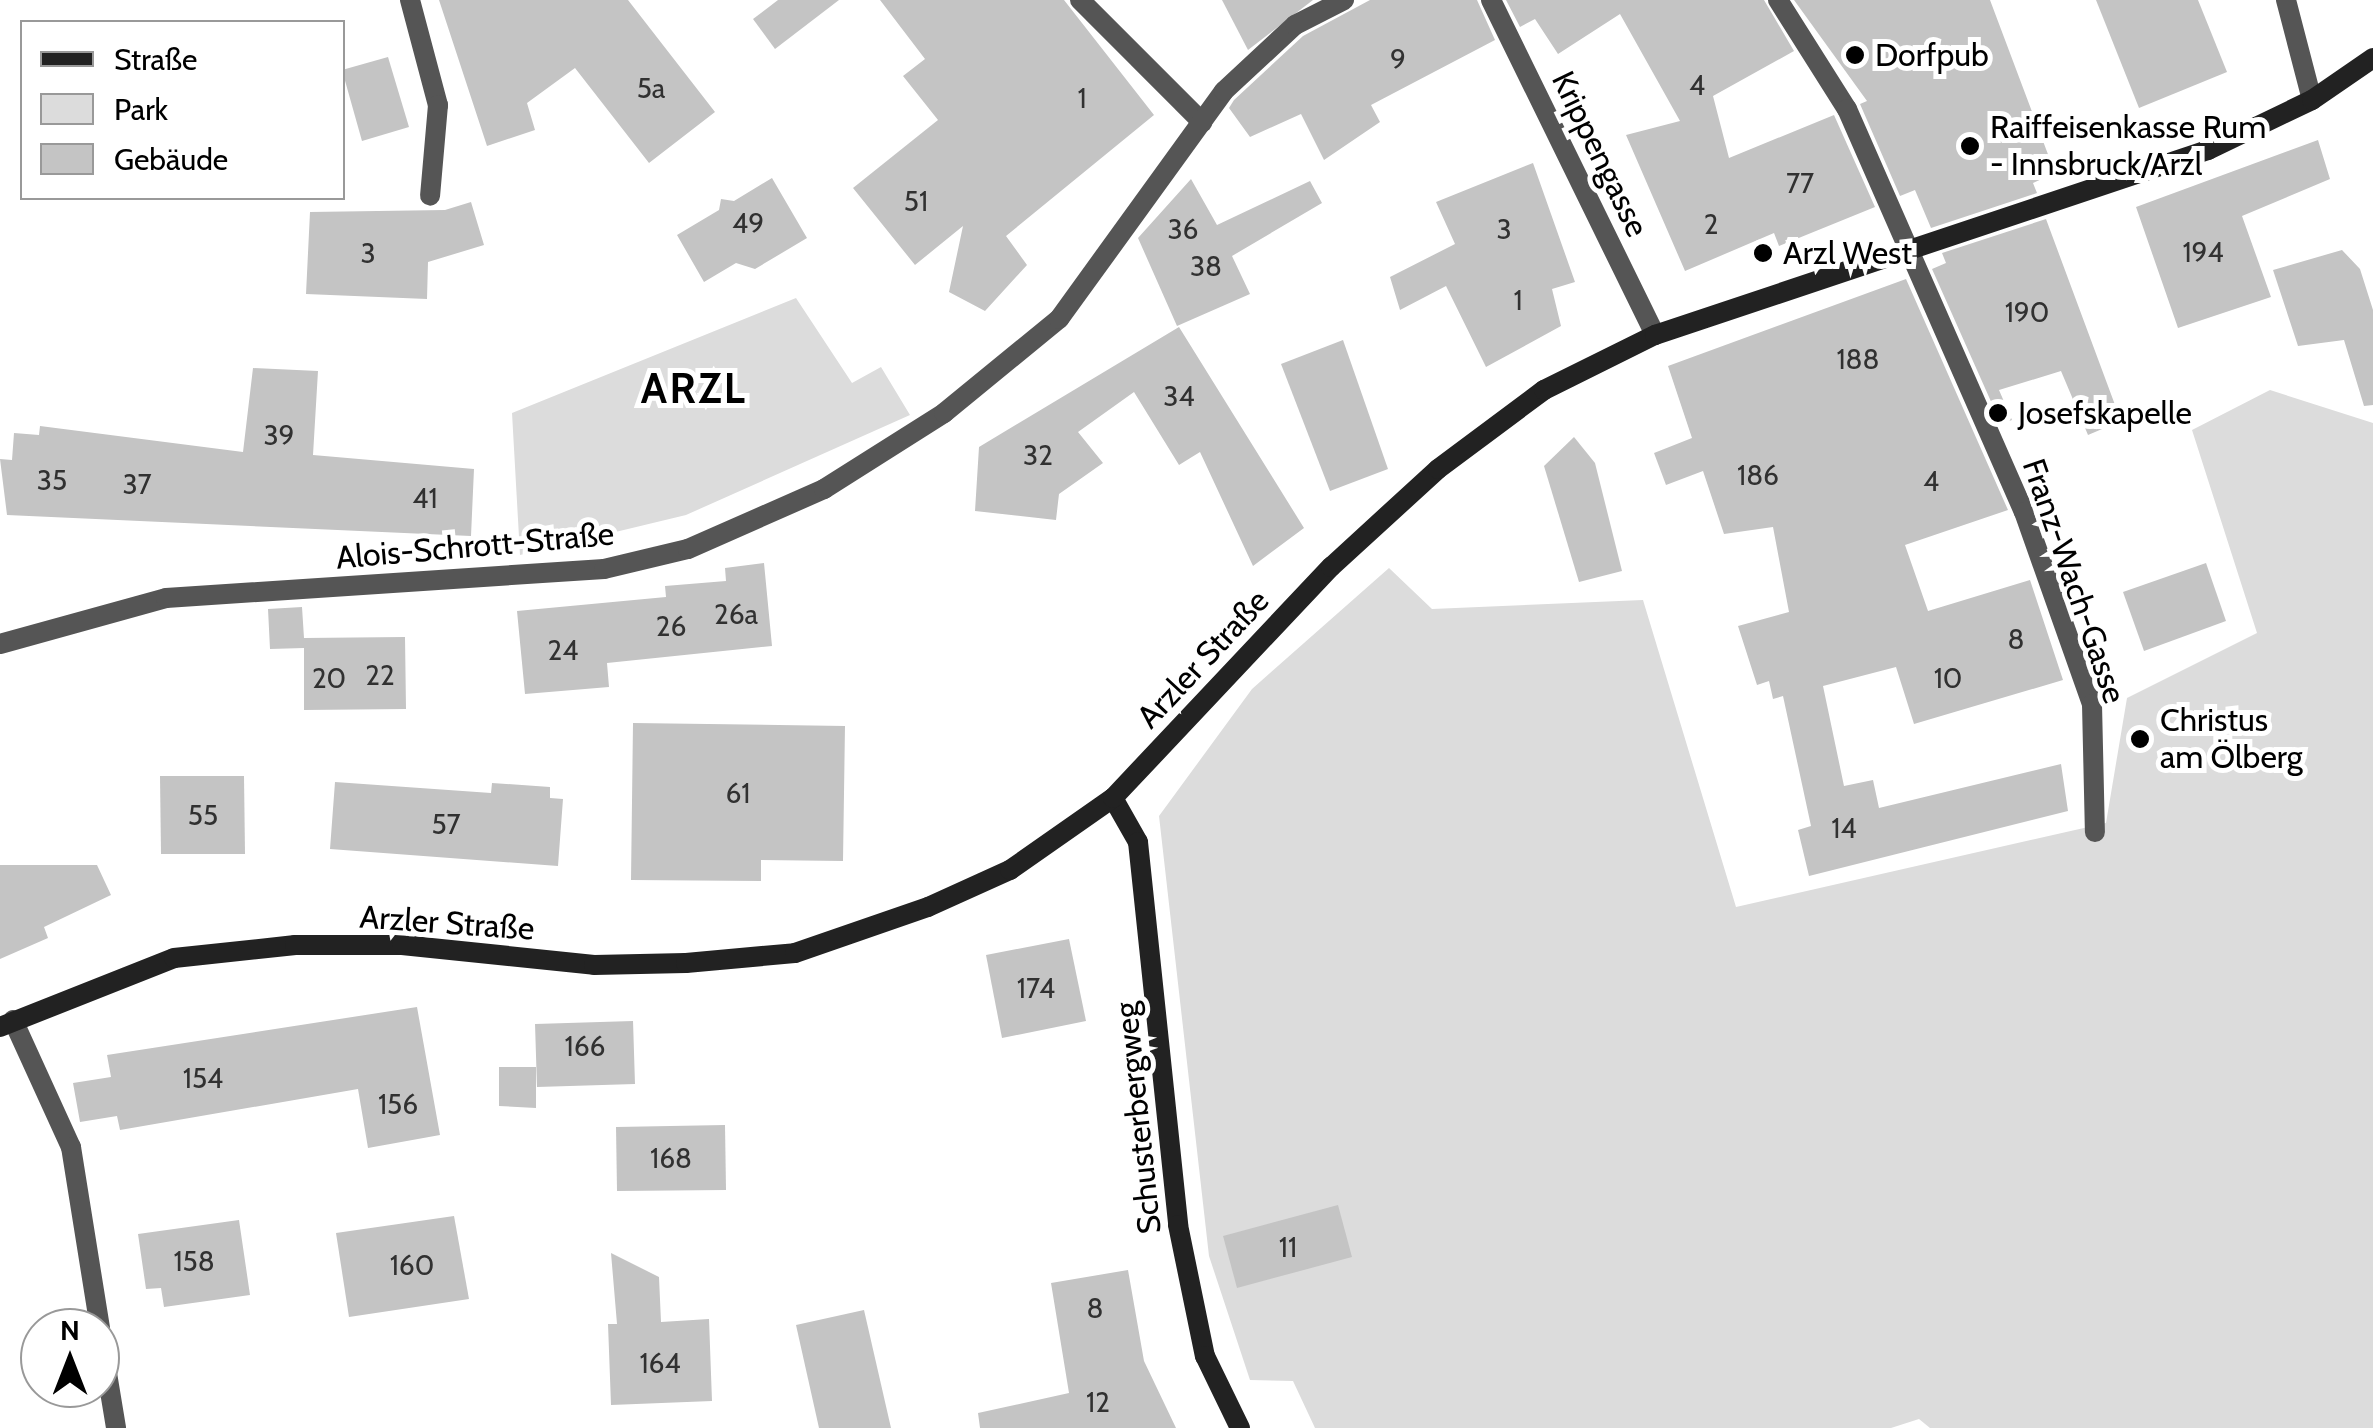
<!DOCTYPE html>
<html>
<head>
<meta charset="utf-8">
<style>
	body { margin:0 }
	#map { position:relative; width:2373px; height:1428px; overflow:hidden; background:#fff; font-family:Cabin,sans-serif }
	div>[style] { position:absolute }
	[style*='--x'] { left:calc(var(--x)*1px); top:calc(var(--y)*1px); width:calc(var(--w)*1px); rotate:calc(var(--a)*1deg) }
	.green>* { inset:0; background:#dcdcdc }
	.building>* { inset:0; background:#c4c4c4 }
	.street>* { height:20px; margin:-10px; padding:0 10px; transform-origin:10px; border-radius:10px; background:#555 }
	.secondary>* { height:20px; margin:-10px; padding:0 10px; transform-origin:10px; border-radius:10px; background:#222 }
	.dots>* { width:28px; height:28px; translate:-50% -50%; box-sizing:border-box; border:5px solid #fff; border-radius:50% }
	span { translate:-50% -50%; white-space:nowrap; text-align:center; line-height:1.15; -webkit-text-stroke:10px #fff; paint-order:stroke }
	.number-label { font-size:28px; color:#313131 }
	.number-label span { -webkit-text-stroke-width:0 }
	.poi-label { font-size:32px; color:#000 }
	.left { translate:0 -50%; text-align:left }
	.street-label { font-size:32px; color:#000 }
	.district-label { font-size:42px; color:#000; font-weight:700; letter-spacing:2.5px }
	.legend { position:absolute; left:20px; top:20px; width:325px; height:180px; box-sizing:border-box; background:#fff; border:2px solid #999; margin:0; padding:12px 18px; list-style:none; font-size:30px; color:#000 }
	.legend li { display:flex; align-items:center; gap:20px; height:50px }
	.legend b { width:50px; border:2px solid #999 }
	.north { position:absolute; left:20px; top:1308px; width:100px; height:100px; box-sizing:border-box; background:#fff; border:2px solid #999; border-radius:50%; rotate:0deg; font-size:28px; font-weight:700; line-height:40px; text-align:center; color:#000 }
	.north::after { content:''; display:block; margin:auto; width:35px; height:45px; background:#000; clip-path:polygon(50% 0,100% 100%,50% 72%,0 100%) }
</style>
</head>
<body>
<div id="map">
	<div class="green">
		<div style="clip-path:polygon(796px 298px,852px 383px,881px 367px,910px 415px,686px 515px,520px 555px,512px 413px)"></div>
		<div style="clip-path:polygon(2270px 390px,2373px 423px,2373px 1428px,1930px 1428px,1919px 1419px,1891px 1428px,1315px 1428px,1293px 1381px,1250px 1380px,1209px 1256px,1159px 816px,1252px 689px,1389px 568px,1432px 609px,1643px 600px,1736px 907px,2106px 823px,2127px 698px,2257px 633px,2192px 430px)"></div>
	</div>
	<div class="building">
		<div style="clip-path:polygon(439px 0,628px 0,715px 112px,649px 163px,575px 68px,527px 103px,535px 130px,487px 146px)"></div>
		<div style="clip-path:polygon(778px 0,839px 0,775px 49px,753px 19px)"></div>
		<div style="clip-path:polygon(880px 0,1064px 0,1154px 115px,1006px 236px,1027px 265px,985px 311px,949px 292px,963px 226px,915px 265px,853px 188px,938px 120px,903px 76px,925px 59px)"></div>
		<div style="clip-path:polygon(1222px 0,1313px 0,1248px 50px)"></div>
		<div style="clip-path:polygon(1370px 0,1477px 0,1495px 40px,1371px 105px,1380px 122px,1324px 160px,1301px 114px,1250px 137px,1229px 108px,1234px 100px,1303px 36px)"></div>
		<div style="clip-path:polygon(1506px 0,1764px 0,1794px 51px,1713px 96px,1729px 158px,1834px 115px,1875px 207px,1779px 246px,1774px 233px,1685px 271px,1626px 135px,1680px 121px,1620px 14px,1558px 54px,1535px 19px,1520px 27px)"></div>
		<div style="clip-path:polygon(1794px 0,1990px 0,2055px 173px,2033px 183px,2037px 193px,1931px 228px,1915px 190px,1900px 196px,1860px 104px,1867px 101px)"></div>
		<div style="clip-path:polygon(2096px 0,2198px 0,2227px 72px,2139px 108px)"></div>
		<div style="clip-path:polygon(388px 57px,409px 127px,362px 141px,342px 70px)"></div>
		<div style="clip-path:polygon(2318px 140px,2330px 179px,2242px 216px,2271px 297px,2178px 328px,2136px 207px)"></div>
		<div style="clip-path:polygon(1533px 163px,1575px 282px,1552px 289px,1561px 326px,1486px 367px,1446px 286px,1400px 310px,1390px 277px,1455px 244px,1436px 202px)"></div>
		<div style="clip-path:polygon(772px 178px,807px 238px,755px 269px,736px 263px,704px 282px,677px 235px,719px 210px,721px 199px,734px 201px)"></div>
		<div style="clip-path:polygon(1191px 179px,1217px 225px,1310px 181px,1322px 203px,1232px 256px,1250px 294px,1177px 326px,1138px 238px)"></div>
		<div style="clip-path:polygon(471px 202px,484px 245px,428px 262px,427px 299px,306px 294px,310px 212px,445px 210px)"></div>
		<div style="clip-path:polygon(2046px 219px,2121px 421px,2088px 435px,2061px 371px,1999px 390px,2012px 420px,2001px 424px,1932px 269px,1946px 263px,1942px 253px)"></div>
		<div style="clip-path:polygon(2342px 250px,2360px 269px,2373px 310px,2373px 405px,2364px 406px,2344px 340px,2298px 346px,2273px 270px)"></div>
		<div style="clip-path:polygon(1906px 279px,2008px 510px,1905px 545px,1928px 611px,2030px 580px,2063px 680px,1914px 724px,1896px 667px,1823px 686px,1844px 786px,1873px 780px,1879px 808px,2061px 764px,2068px 811px,1809px 876px,1798px 830px,1811px 826px,1783px 696px,1773px 699px,1769px 681px,1757px 685px,1738px 626px,1789px 612px,1773px 527px,1724px 534px,1703px 471px,1666px 485px,1654px 453px,1692px 438px,1668px 366px)"></div>
		<div style="clip-path:polygon(1179px 327px,1304px 528px,1253px 566px,1200px 452px,1179px 465px,1134px 392px,1078px 432px,1103px 463px,1059px 494px,1056px 520px,975px 511px,979px 447px)"></div>
		<div style="clip-path:polygon(1343px 340px,1388px 469px,1330px 491px,1281px 364px)"></div>
		<div style="clip-path:polygon(253px 368px,318px 371px,313px 455px,474px 469px,471px 536px,7px 515px,0 459px,12px 460px,14px 433px,39px 435px,40px 426px,243px 452px)"></div>
		<div style="clip-path:polygon(1574px 437px,1595px 463px,1622px 571px,1579px 582px,1544px 466px)"></div>
		<div style="clip-path:polygon(764px 563px,772px 646px,607px 663px,609px 687px,525px 694px,517px 611px,666px 597px,665px 586px,726px 581px,725px 568px)"></div>
		<div style="clip-path:polygon(2206px 563px,2226px 621px,2144px 651px,2123px 592px)"></div>
		<div style="clip-path:polygon(302px 607px,304px 638px,405px 637px,406px 709px,304px 710px,304px 648px,270px 649px,268px 609px)"></div>
		<div style="clip-path:polygon(633px 723px,845px 726px,843px 861px,761px 860px,761px 881px,631px 880px)"></div>
		<div style="clip-path:polygon(160px 776px,244px 776px,245px 854px,161px 854px)"></div>
		<div style="clip-path:polygon(335px 782px,491px 793px,492px 783px,550px 787px,550px 798px,563px 799px,558px 866px,330px 849px)"></div>
		<div style="clip-path:polygon(0 865px,97px 865px,111px 895px,44px 927px,48px 938px,0 959px)"></div>
		<div style="clip-path:polygon(1069px 939px,1086px 1021px,1002px 1038px,986px 955px)"></div>
		<div style="clip-path:polygon(417px 1007px,440px 1135px,368px 1148px,358px 1089px,120px 1130px,117px 1116px,80px 1122px,73px 1083px,111px 1077px,107px 1055px)"></div>
		<div style="clip-path:polygon(633px 1021px,635px 1084px,537px 1087px,535px 1024px)"></div>
		<div style="clip-path:polygon(499px 1067px,536px 1067px,536px 1108px,499px 1106px)"></div>
		<div style="clip-path:polygon(725px 1125px,726px 1190px,617px 1191px,616px 1127px)"></div>
		<div style="clip-path:polygon(1338px 1205px,1352px 1257px,1237px 1288px,1223px 1236px)"></div>
		<div style="clip-path:polygon(454px 1216px,469px 1299px,349px 1317px,336px 1233px)"></div>
		<div style="clip-path:polygon(239px 1220px,250px 1295px,164px 1307px,161px 1288px,146px 1289px,138px 1234px)"></div>
		<div style="clip-path:polygon(611px 1253px,659px 1277px,661px 1322px,709px 1319px,712px 1401px,611px 1405px,608px 1324px,617px 1324px)"></div>
		<div style="clip-path:polygon(1128px 1270px,1144px 1361px,1176px 1428px,980px 1428px,978px 1413px,1069px 1393px,1051px 1283px)"></div>
		<div style="clip-path:polygon(864px 1310px,891px 1428px,819px 1428px,796px 1325px)"></div>
	</div>
	<div class="street">
		<div style="--x:410;--y:0;--w:109;--a:75.1"></div>
		<div style="--x:438;--y:105;--w:91;--a:95"></div>
		<div style="--x:1080;--y:0;--w:173;--a:45"></div>
		<div style="--x:1491;--y:0;--w:373;--a:63.9"></div>
		<div style="--x:1778;--y:0;--w:129;--a:57.7"></div>
		<div style="--x:1847;--y:109;--w:440;--a:66.3"></div>
		<div style="--x:2024;--y:512;--w:204;--a:70.5"></div>
		<div style="--x:2092;--y:704;--w:128;--a:88.7"></div>
		<div style="--x:2286;--y:0;--w:103;--a:75.4"></div>
		<div style="--x:0;--y:644;--w:172;--a:-15.5"></div>
		<div style="--x:166;--y:598;--w:439;--a:-3.8"></div>
		<div style="--x:604;--y:569;--w:86;--a:-13.4"></div>
		<div style="--x:688;--y:549;--w:149;--a:-23.8"></div>
		<div style="--x:824;--y:489;--w:142;--a:-32.3"></div>
		<div style="--x:944;--y:413;--w:149;--a:-39.3"></div>
		<div style="--x:1059;--y:319;--w:281;--a:-54.1"></div>
		<div style="--x:1224;--y:91;--w:97;--a:-42.9"></div>
		<div style="--x:1295;--y:25;--w:55;--a:-27"></div>
		<div style="--x:13;--y:1020;--w:140;--a:65.5"></div>
		<div style="--x:71;--y:1147;--w:183;--a:80.9"></div>
		<div style="--x:100;--y:1331;--w:98;--a:80.6"></div>
	</div>
	<div class="secondary">
		<div style="--x:1113;--y:798;--w:51;--a:60.4"></div>
		<div style="--x:1138;--y:842;--w:385;--a:84"></div>
		<div style="--x:1178;--y:1225;--w:134;--a:78.4"></div>
		<div style="--x:1205;--y:1356;--w:80;--a:64.1"></div>
		<div style="--x:0;--y:1027;--w:187;--a:-21.6"></div>
		<div style="--x:174;--y:958;--w:122;--a:-6.1"></div>
		<div style="--x:295;--y:945;--w:107;--a:0"></div>
		<div style="--x:402;--y:945;--w:193;--a:5.9"></div>
		<div style="--x:594;--y:965;--w:92;--a:-1.2"></div>
		<div style="--x:686;--y:963;--w:109;--a:-5.2"></div>
		<div style="--x:795;--y:953;--w:141;--a:-19.1"></div>
		<div style="--x:928;--y:907;--w:90;--a:-24.3"></div>
		<div style="--x:1010;--y:870;--w:126;--a:-35"></div>
		<div style="--x:1113;--y:798;--w:318;--a:-46.7"></div>
		<div style="--x:1331;--y:567;--w:145;--a:-42.5"></div>
		<div style="--x:1438;--y:469;--w:132;--a:-36.7"></div>
		<div style="--x:1544;--y:390;--w:124;--a:-26.4"></div>
		<div style="--x:1655;--y:335;--w:583;--a:-18.5"></div>
		<div style="--x:2208;--y:150;--w:115;--a:-25.7"></div>
		<div style="--x:2312;--y:100;--w:74;--a:-34.5"></div>
	</div>
	<div class="dots">
		<div style="left:1855px;top:55px;background:#000"></div>
		<div style="left:1970px;top:146px;background:#000"></div>
		<div style="left:1763px;top:253px;background:#000"></div>
		<div style="left:1998px;top:413px;background:#000"></div>
		<div style="left:2140px;top:739px;background:#000"></div>
	</div>
	<div class="number-label">
		<span style="left:1398px;top:59px">9</span>
		<span style="left:1697px;top:85px">4</span>
		<span style="left:651px;top:88px">5a</span>
		<span style="left:1082px;top:98px">1</span>
		<span style="left:1800px;top:183px">77</span>
		<span style="left:916px;top:201px">51</span>
		<span style="left:748px;top:223px">49</span>
		<span style="left:1711px;top:224px">2</span>
		<span style="left:1183px;top:229px">36</span>
		<span style="left:1504px;top:229px">3</span>
		<span style="left:2203px;top:252px">194</span>
		<span style="left:368px;top:253px">3</span>
		<span style="left:1206px;top:266px">38</span>
		<span style="left:1518px;top:300px">1</span>
		<span style="left:2027px;top:312px">190</span>
		<span style="left:1858px;top:359px">188</span>
		<span style="left:1179px;top:396px">34</span>
		<span style="left:279px;top:435px">39</span>
		<span style="left:1038px;top:455px">32</span>
		<span style="left:1758px;top:475px">186</span>
		<span style="left:52px;top:480px">35</span>
		<span style="left:1931px;top:481px">4</span>
		<span style="left:137px;top:484px">37</span>
		<span style="left:425px;top:498px">41</span>
		<span style="left:736px;top:614px">26a</span>
		<span style="left:671px;top:626px">26</span>
		<span style="left:2016px;top:639px">8</span>
		<span style="left:563px;top:650px">24</span>
		<span style="left:380px;top:675px">22</span>
		<span style="left:329px;top:678px">20</span>
		<span style="left:1948px;top:678px">10</span>
		<span style="left:738px;top:793px">61</span>
		<span style="left:203px;top:815px">55</span>
		<span style="left:446px;top:824px">57</span>
		<span style="left:1844px;top:828px">14</span>
		<span style="left:1036px;top:988px">174</span>
		<span style="left:585px;top:1046px">166</span>
		<span style="left:203px;top:1078px">154</span>
		<span style="left:398px;top:1104px">156</span>
		<span style="left:671px;top:1158px">168</span>
		<span style="left:1288px;top:1247px">11</span>
		<span style="left:194px;top:1261px">158</span>
		<span style="left:412px;top:1265px">160</span>
		<span style="left:1095px;top:1308px">8</span>
		<span style="left:660px;top:1363px">164</span>
		<span style="left:1098px;top:1402px">12</span>
	</div>
	<div class="poi-label">
		<span class="left" style="left:1875px;top:55px">Dorfpub</span>
		<span class="left" style="left:1990px;top:146px">Raiffeisenkasse Rum<br>- Innsbruck/Arzl</span>
		<span class="left" style="left:1783px;top:253px">Arzl West</span>
		<span class="left" style="left:2018px;top:413px">Josefskapelle</span>
		<span class="left" style="left:2160px;top:739px">Christus<br>am Ölberg</span>
	</div>
	<div class="street-label">
		<span style="left:1600px;top:154px;rotate:64deg">Krippengasse</span>
		<span style="left:475px;top:546px;rotate:-5deg">Alois-Schrott-Straße</span>
		<span style="left:2074px;top:581px;rotate:71deg">Franz-Wach-Gasse</span>
		<span style="left:1203px;top:659px;rotate:-47deg">Arzler Straße</span>
		<span style="left:447px;top:923px;rotate:4deg">Arzler Straße</span>
		<span style="left:1138px;top:1118px;rotate:-96deg">Schusterbergweg</span>
	</div>
	<div class="district-label">
		<span style="left:694px;top:388px">ARZL</span>
	</div>
	<ul class="legend">
	<li><b style="height:12px;background:#222"></b>Straße</li>
	<li><b style="height:28px;background:#dcdcdc"></b>Park</li>
	<li><b style="height:28px;background:#c4c4c4"></b>Gebäude</li>
	</ul>
	<div class="north">N</div>
</div>
</body>
</html>
